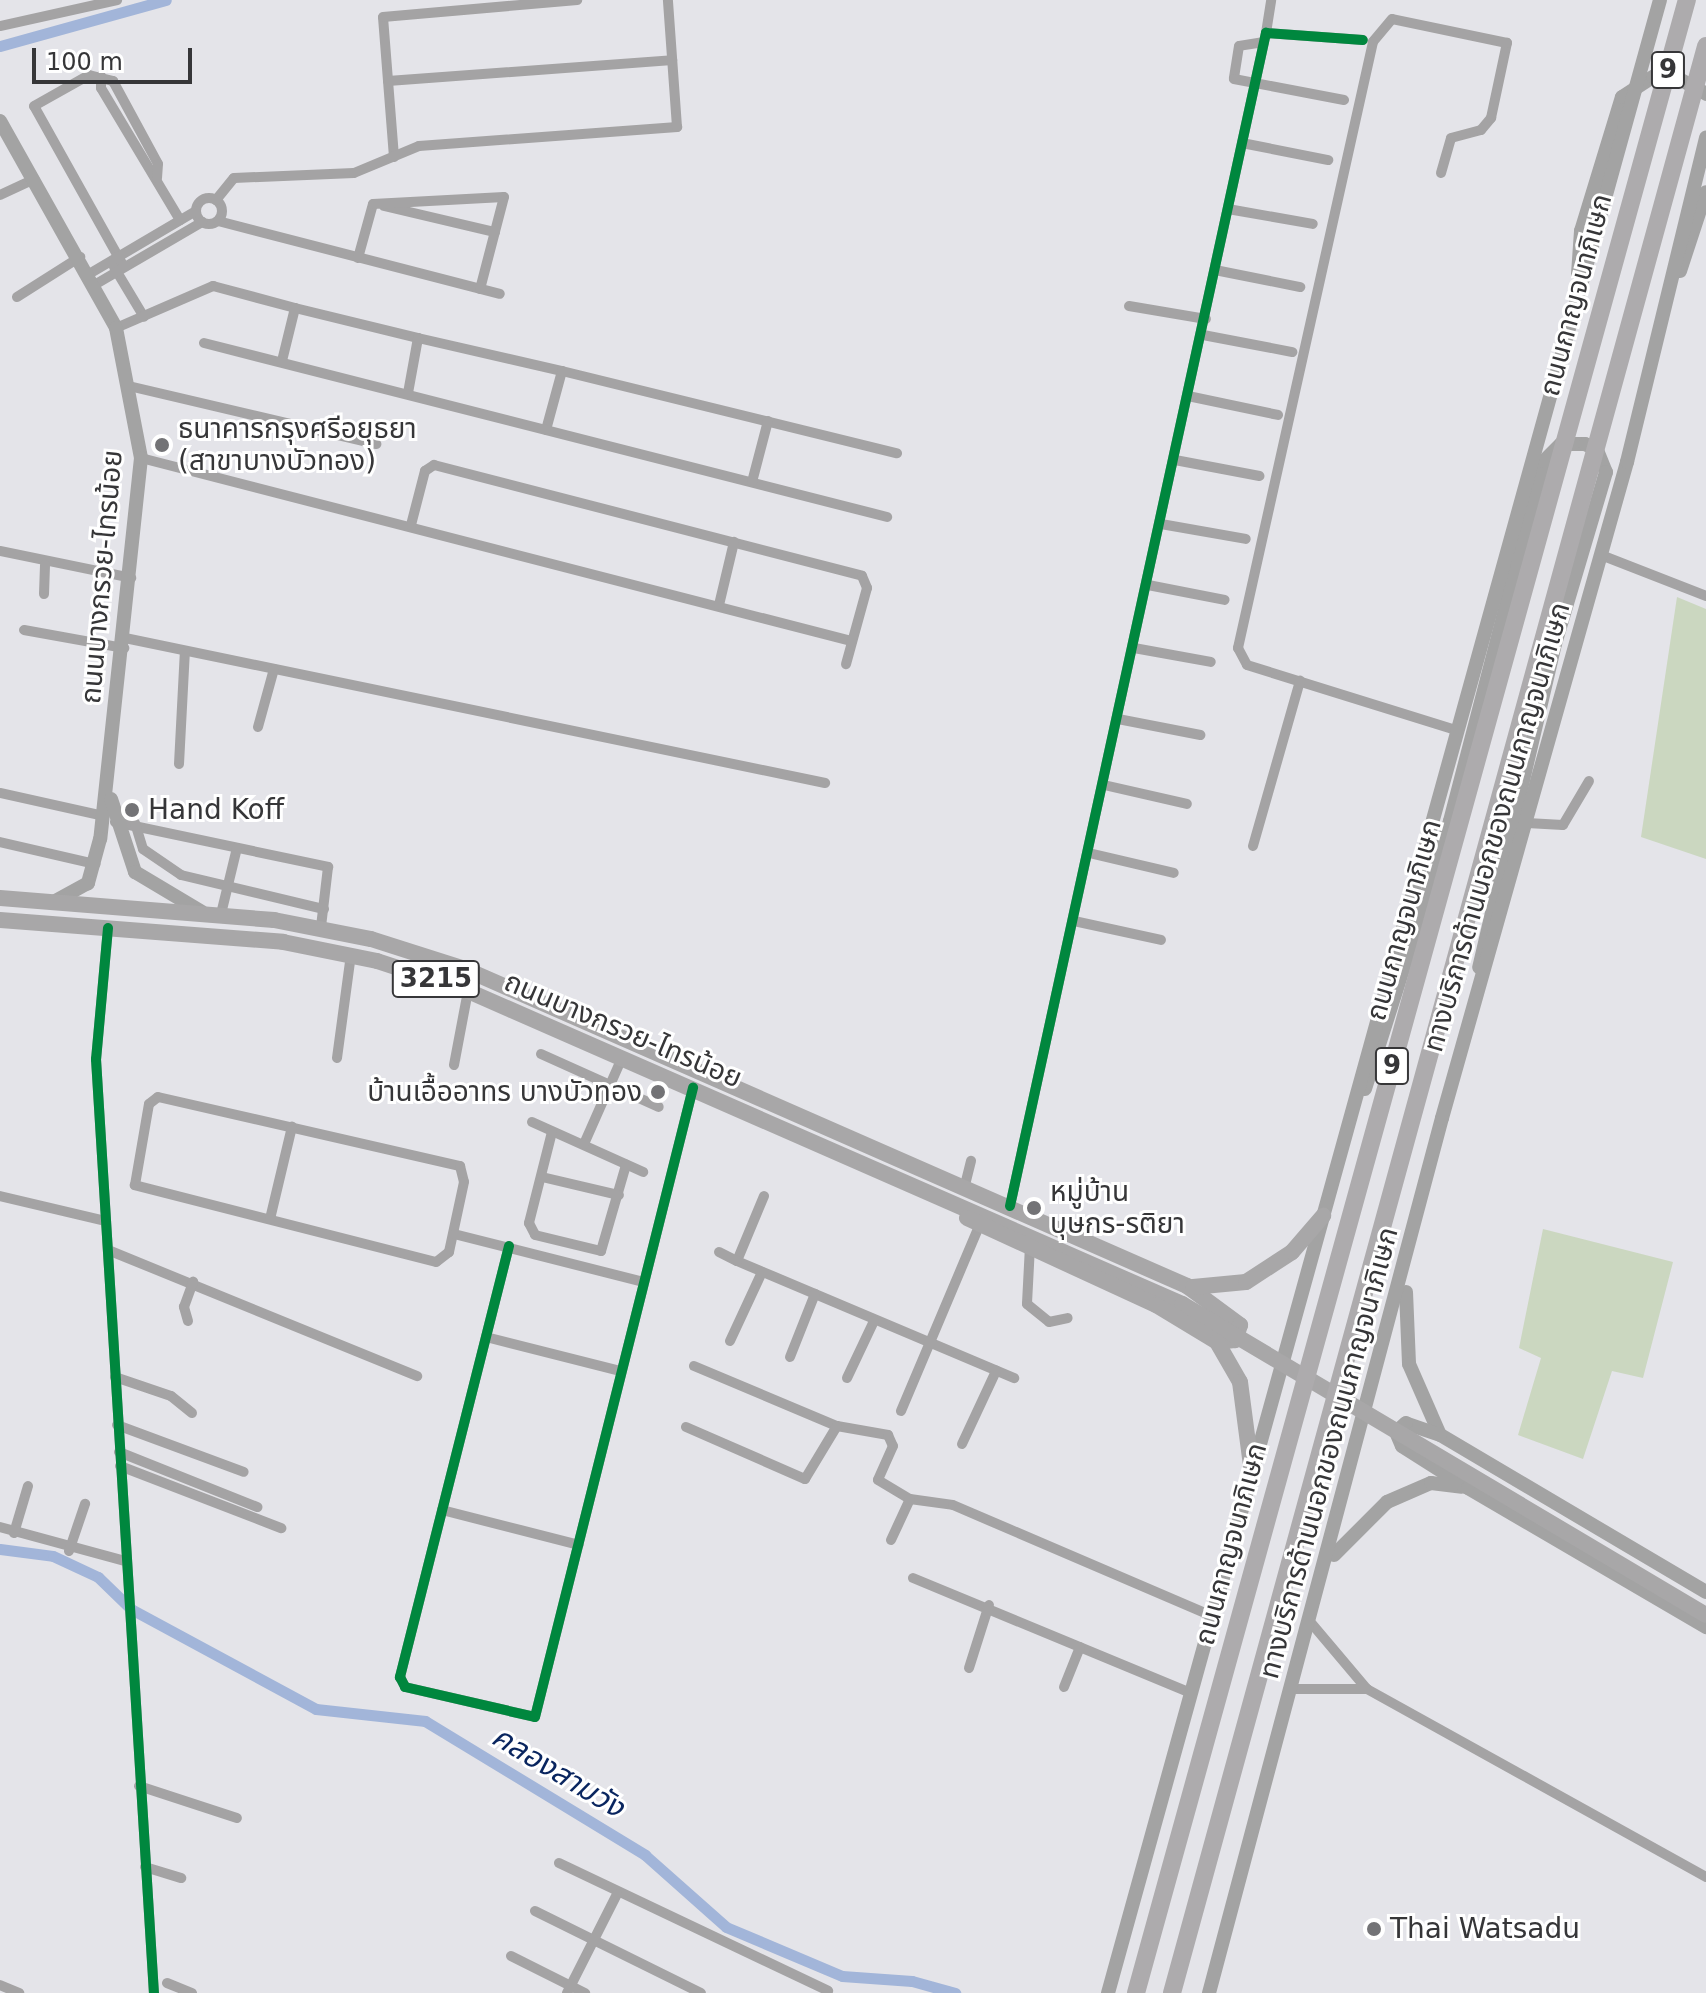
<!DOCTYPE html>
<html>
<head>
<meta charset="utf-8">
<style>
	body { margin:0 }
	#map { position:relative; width:1706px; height:1993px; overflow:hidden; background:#e4e4e9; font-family:"DejaVu Sans","Noto Sans Thai",sans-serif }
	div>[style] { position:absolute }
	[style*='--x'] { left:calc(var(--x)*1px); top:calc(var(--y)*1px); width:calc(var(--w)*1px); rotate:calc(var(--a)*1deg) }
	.green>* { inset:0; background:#cbd7c0 }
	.canal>* { height:11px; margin:-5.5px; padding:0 5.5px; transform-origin:5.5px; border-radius:5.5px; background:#a2b5d9 }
	.street>* { height:10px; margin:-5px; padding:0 5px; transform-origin:5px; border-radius:5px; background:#a4a3a4 }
	.street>.ring { margin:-5px; padding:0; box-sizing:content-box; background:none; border:10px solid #a4a3a4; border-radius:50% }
	.secondary>* { height:14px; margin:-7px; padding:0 7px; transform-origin:7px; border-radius:7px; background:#a3a3a3 }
	.primary>* { height:16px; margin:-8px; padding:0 8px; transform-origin:8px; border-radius:8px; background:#a8a7a8 }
	.highway>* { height:18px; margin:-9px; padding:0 9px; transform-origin:9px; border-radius:9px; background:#adabad }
	.cycleway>* { height:10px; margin:-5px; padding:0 5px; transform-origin:5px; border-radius:5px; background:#00873e }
	.dots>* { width:22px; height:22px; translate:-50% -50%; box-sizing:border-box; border:4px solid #fff; border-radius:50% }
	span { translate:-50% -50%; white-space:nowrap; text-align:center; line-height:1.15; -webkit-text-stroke:6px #fff; paint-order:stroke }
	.shield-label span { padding:2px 6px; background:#fff; border:2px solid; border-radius:6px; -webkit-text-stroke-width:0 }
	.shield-label { font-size:26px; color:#363638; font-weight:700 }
	.street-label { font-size:28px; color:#363638 }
	.poi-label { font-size:28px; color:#363638 }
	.left { translate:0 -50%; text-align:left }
	.right { translate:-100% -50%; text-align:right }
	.water-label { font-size:30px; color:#09255f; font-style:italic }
	.scale { position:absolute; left:32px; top:48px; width:160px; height:36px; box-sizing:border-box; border:4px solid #363638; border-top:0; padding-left:10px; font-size:24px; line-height:28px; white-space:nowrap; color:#363638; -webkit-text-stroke:6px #fff; paint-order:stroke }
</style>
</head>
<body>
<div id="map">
	<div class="green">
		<div style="clip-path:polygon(1677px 597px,1706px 609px,1706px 859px,1641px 837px)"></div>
		<div style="clip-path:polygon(1543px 1229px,1673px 1262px,1643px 1378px,1612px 1371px,1583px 1459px,1518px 1435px,1541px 1358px,1519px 1348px)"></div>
	</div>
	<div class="canal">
		<div style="--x:0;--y:46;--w:172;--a:-15.5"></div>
		<div style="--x:0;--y:1549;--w:53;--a:7.5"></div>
		<div style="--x:53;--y:1556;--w:50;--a:25"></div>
		<div style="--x:98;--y:1577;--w:46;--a:44.1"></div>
		<div style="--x:131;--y:1609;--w:210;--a:28.4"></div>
		<div style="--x:316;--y:1709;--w:110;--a:6.3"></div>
		<div style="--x:425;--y:1721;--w:258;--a:31.3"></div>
		<div style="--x:645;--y:1855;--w:108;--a:41.6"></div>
		<div style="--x:726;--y:1927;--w:126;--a:22.9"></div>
		<div style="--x:842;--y:1976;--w:70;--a:4.1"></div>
		<div style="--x:912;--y:1981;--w:45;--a:15.6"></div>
	</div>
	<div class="street">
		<div style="--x:0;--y:26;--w:120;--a:-12.5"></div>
		<div style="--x:1266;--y:33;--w:33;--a:-81"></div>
		<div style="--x:1264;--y:42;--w:25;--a:171"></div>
		<div style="--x:1239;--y:46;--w:33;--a:99"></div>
		<div style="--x:1234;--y:79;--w:112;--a:10.8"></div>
		<div style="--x:101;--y:76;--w:12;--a:90"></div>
		<div style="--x:101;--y:88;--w:154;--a:59.1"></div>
		<div style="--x:388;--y:81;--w:285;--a:-4.2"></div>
		<div style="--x:1242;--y:143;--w:88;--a:11.2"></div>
		<div style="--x:394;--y:157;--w:140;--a:-94.5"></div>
		<div style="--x:383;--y:17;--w:195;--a:-5"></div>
		<div style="--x:1441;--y:173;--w:36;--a:-74"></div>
		<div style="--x:1451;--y:138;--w:31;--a:-15"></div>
		<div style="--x:1481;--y:130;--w:16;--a:-50"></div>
		<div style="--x:1491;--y:118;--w:77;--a:-78"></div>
		<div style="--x:1507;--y:43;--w:117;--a:-168.2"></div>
		<div style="--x:1392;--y:19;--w:30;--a:130"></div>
		<div style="--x:1373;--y:42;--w:621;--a:102.56"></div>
		<div style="--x:1238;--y:648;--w:19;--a:62"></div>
		<div style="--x:1247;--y:665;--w:222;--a:17.3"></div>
		<div style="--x:0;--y:195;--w:38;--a:-25"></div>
		<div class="ring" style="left:196px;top:198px;width:16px;height:16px"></div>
		<div style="--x:216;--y:200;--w:28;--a:-51"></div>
		<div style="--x:234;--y:178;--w:120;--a:-2.4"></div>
		<div style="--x:354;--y:173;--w:70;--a:-22.6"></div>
		<div style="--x:419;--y:146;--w:259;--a:-4.2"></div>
		<div style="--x:677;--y:127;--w:127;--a:-94.1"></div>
		<div style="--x:384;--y:206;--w:114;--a:13.2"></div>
		<div style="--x:1228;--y:209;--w:86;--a:10"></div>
		<div style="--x:218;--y:221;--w:291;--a:14.5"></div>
		<div style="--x:358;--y:258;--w:56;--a:-74.5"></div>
		<div style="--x:373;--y:204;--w:131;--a:-3.1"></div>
		<div style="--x:504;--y:197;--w:95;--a:104.6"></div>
		<div style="--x:114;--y:267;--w:58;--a:59"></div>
		<div style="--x:124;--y:267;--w:184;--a:-119.2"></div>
		<div style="--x:34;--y:106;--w:63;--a:-29.4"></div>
		<div style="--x:89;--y:75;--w:25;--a:14"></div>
		<div style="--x:113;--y:81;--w:94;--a:61.5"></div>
		<div style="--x:158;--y:164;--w:14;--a:94"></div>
		<div style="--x:1215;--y:270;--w:87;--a:11.3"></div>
		<div style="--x:89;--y:274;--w:124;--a:-30.5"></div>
		<div style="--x:96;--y:284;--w:123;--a:-30.3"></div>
		<div style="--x:17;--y:297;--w:75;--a:-32.4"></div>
		<div style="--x:1129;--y:306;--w:78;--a:9.6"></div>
		<div style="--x:295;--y:308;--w:127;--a:13.7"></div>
		<div style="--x:418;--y:338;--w:56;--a:100.3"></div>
		<div style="--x:116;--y:328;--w:106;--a:-23.4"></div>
		<div style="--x:213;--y:286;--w:85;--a:15"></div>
		<div style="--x:295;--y:308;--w:55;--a:103.8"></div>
		<div style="--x:1203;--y:335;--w:91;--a:10.8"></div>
		<div style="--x:418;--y:338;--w:148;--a:12.9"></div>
		<div style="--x:562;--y:371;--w:61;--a:105.2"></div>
		<div style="--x:204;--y:343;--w:705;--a:14.29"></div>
		<div style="--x:562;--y:371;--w:345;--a:13.8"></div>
		<div style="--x:133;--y:387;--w:250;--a:13.2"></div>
		<div style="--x:1188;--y:396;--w:92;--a:11.9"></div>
		<div style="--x:141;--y:458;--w:733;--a:14.45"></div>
		<div style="--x:1175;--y:460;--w:86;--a:10.7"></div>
		<div style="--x:752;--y:482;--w:63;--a:-75.3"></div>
		<div style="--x:1161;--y:524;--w:86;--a:10"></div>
		<div style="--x:411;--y:525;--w:56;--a:-75.5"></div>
		<div style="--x:425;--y:471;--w:11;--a:-34"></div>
		<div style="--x:434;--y:465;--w:442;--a:14.5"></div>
		<div style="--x:862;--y:576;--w:13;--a:67"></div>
		<div style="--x:867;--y:588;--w:79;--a:105.4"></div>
		<div style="--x:0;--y:551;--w:134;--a:11.6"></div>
		<div style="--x:1601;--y:555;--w:113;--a:21.3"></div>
		<div style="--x:1148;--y:585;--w:78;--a:11"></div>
		<div style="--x:44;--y:594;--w:29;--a:-88"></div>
		<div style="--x:719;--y:605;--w:65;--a:-76.6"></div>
		<div style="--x:24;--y:630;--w:102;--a:10.2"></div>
		<div style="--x:125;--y:638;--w:715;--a:11.7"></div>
		<div style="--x:1134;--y:648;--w:78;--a:10.3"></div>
		<div style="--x:1118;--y:719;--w:84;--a:11"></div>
		<div style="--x:258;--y:727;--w:60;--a:-74.6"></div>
		<div style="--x:179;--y:764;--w:113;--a:-87"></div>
		<div style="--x:1104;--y:785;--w:85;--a:12.9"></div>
		<div style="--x:0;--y:793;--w:107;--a:12.5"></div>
		<div style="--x:115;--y:822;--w:218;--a:11.9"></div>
		<div style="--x:328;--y:867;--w:60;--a:96.7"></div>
		<div style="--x:135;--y:823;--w:27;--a:73"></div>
		<div style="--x:143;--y:849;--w:46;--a:34.4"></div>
		<div style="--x:181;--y:875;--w:147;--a:13.4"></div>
		<div style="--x:1527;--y:823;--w:36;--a:3"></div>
		<div style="--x:1563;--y:825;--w:51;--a:-59.4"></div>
		<div style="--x:0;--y:842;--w:98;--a:13"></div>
		<div style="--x:1253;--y:846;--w:172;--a:-74.1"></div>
		<div style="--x:1089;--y:853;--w:87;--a:13.2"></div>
		<div style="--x:221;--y:914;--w:68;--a:-76.4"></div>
		<div style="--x:1074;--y:921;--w:89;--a:12.3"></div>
		<div style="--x:108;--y:928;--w:132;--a:95.2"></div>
		<div style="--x:96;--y:1059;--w:936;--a:86.45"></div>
		<div style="--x:541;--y:1054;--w:129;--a:24.2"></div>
		<div style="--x:337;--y:1058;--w:104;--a:-82.3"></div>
		<div style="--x:454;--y:1065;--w:75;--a:-79.3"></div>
		<div style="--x:158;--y:1097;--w:310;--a:12.9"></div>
		<div style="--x:460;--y:1166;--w:16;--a:76"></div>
		<div style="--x:464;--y:1182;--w:72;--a:102.1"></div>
		<div style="--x:449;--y:1252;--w:16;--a:142"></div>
		<div style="--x:436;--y:1262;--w:311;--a:-165.7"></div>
		<div style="--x:135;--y:1185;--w:82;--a:-80.2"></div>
		<div style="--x:149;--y:1104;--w:11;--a:-38"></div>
		<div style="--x:532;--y:1122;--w:122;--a:24.2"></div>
		<div style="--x:552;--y:1132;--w:94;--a:104.2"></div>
		<div style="--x:529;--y:1223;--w:13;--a:63"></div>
		<div style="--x:535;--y:1235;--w:68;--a:13.6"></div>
		<div style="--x:601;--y:1251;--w:90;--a:-73.8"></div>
		<div style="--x:584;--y:1144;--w:94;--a:-66.2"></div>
		<div style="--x:542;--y:1177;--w:79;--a:13.2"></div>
		<div style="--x:965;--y:1185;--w:25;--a:-76"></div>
		<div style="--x:0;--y:1196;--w:109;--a:13.3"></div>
		<div style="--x:764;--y:1196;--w:70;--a:112.6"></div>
		<div style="--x:737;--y:1261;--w:301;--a:22.9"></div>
		<div style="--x:1010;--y:1206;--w:1201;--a:-77.69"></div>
		<div style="--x:1266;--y:33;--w:97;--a:4.1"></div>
		<div style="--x:270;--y:1219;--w:95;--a:-76.6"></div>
		<div style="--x:454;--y:1234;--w:192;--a:14.2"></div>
		<div style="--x:509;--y:1246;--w:445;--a:104.2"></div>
		<div style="--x:400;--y:1677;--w:11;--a:63"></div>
		<div style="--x:405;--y:1687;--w:133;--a:13"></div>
		<div style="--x:535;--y:1717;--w:649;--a:-75.9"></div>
		<div style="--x:1030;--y:1246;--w:58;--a:93"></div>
		<div style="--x:1027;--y:1304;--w:28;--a:39"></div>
		<div style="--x:1049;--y:1322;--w:19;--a:-12"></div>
		<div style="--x:108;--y:1250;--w:334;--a:22.2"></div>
		<div style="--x:719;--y:1252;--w:20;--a:27"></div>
		<div style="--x:188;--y:1321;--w:15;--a:-106"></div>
		<div style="--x:184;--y:1307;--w:27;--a:-70"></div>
		<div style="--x:486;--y:1337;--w:138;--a:14.2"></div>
		<div style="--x:730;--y:1341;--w:76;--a:-65.1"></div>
		<div style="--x:790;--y:1357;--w:68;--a:-68.4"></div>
		<div style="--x:694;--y:1366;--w:155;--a:22.8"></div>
		<div style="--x:837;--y:1426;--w:52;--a:10"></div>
		<div style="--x:888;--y:1435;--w:12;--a:66"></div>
		<div style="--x:893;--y:1446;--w:37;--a:114"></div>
		<div style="--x:878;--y:1480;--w:37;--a:31"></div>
		<div style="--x:910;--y:1499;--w:43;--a:7.9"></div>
		<div style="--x:953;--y:1505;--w:284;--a:23.2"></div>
		<div style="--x:115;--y:1377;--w:59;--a:18.7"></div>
		<div style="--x:171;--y:1396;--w:27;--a:39"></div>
		<div style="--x:847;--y:1378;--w:63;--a:-64.7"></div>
		<div style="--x:901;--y:1411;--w:203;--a:-67.1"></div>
		<div style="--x:117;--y:1425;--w:135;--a:20.3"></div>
		<div style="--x:686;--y:1427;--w:130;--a:23.6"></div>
		<div style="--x:805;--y:1479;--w:62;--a:-58.9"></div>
		<div style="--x:962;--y:1444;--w:81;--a:-65"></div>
		<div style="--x:119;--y:1452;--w:149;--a:21.7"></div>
		<div style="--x:120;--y:1466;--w:173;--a:21.1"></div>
		<div style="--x:442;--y:1510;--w:141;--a:14.3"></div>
		<div style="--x:0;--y:1527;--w:130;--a:15.2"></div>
		<div style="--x:14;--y:1533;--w:49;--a:-73.4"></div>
		<div style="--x:891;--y:1540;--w:45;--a:-65.1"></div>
		<div style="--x:69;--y:1551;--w:50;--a:-71.2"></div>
		<div style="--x:913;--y:1578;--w:301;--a:22.5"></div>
		<div style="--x:1312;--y:1624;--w:85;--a:49.8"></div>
		<div style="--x:1367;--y:1689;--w:388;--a:29"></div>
		<div style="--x:969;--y:1668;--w:66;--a:-72.4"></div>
		<div style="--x:1064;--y:1687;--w:43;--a:-68.2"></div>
		<div style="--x:1294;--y:1689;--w:73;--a:0"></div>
		<div style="--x:139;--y:1786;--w:103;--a:18.1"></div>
		<div style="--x:559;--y:1863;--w:298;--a:25.4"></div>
		<div style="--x:145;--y:1867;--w:38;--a:17"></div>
		<div style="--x:535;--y:1911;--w:185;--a:26.3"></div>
		<div style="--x:511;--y:1956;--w:83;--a:26.6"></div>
		<div style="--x:167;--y:1983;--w:27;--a:22"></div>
		<div style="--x:0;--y:1985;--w:21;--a:23"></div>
		<div style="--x:567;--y:1993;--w:111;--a:-63.2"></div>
	</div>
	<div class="secondary">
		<div style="--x:0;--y:121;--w:237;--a:60.7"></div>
		<div style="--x:116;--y:328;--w:132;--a:79.1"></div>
		<div style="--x:141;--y:458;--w:383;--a:96.1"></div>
		<div style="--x:100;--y:839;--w:46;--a:105.3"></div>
		<div style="--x:88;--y:883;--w:37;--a:151"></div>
		<div style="--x:1680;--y:271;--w:83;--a:-71.8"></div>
		<div style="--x:1578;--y:274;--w:43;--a:-86"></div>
		<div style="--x:1581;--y:231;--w:140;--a:-73"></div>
		<div style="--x:1622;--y:97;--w:37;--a:-33"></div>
		<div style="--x:1653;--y:77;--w:21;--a:-3"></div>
		<div style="--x:1674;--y:76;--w:37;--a:29"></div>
		<div style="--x:111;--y:799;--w:77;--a:71.8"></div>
		<div style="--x:135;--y:872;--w:78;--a:30.8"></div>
		<div style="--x:1365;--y:1089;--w:281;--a:-72.4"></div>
		<div style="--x:1450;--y:821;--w:372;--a:-75.4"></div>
		<div style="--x:1544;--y:461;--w:24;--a:-45"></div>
		<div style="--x:1561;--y:444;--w:24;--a:0"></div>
		<div style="--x:1585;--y:444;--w:13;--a:27"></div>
		<div style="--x:1597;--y:450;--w:24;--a:68"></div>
		<div style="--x:1606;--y:472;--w:179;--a:106.5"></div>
		<div style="--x:1555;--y:644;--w:332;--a:103.2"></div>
		<div style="--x:1406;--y:1292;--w:72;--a:87.6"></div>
		<div style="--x:1409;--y:1364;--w:77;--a:66.4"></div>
		<div style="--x:1334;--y:1555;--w:75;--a:-45"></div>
		<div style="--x:1387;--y:1502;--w:48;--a:-23.4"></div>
		<div style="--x:1431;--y:1483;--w:31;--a:7"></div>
		<div style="--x:1706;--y:1592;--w:309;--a:-149.4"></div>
		<div style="--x:1440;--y:1435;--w:36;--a:-161"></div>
		<div style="--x:1406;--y:1423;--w:13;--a:138"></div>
		<div style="--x:1396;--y:1432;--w:15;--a:67"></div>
		<div style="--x:1402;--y:1446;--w:78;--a:32.5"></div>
		<div style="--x:1468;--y:1488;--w:276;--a:30.3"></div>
		<div style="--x:1108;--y:1993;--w:2068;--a:-74.52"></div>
		<div style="--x:1209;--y:1993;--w:905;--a:-75.09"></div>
		<div style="--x:1442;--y:1118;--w:682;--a:-74.25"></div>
		<div style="--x:1627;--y:462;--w:334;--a:-76.3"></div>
	</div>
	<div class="primary">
		<div style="--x:0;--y:898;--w:275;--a:4.6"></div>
		<div style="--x:274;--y:920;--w:99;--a:11.1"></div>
		<div style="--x:371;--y:939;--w:99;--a:17.7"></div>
		<div style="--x:465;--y:969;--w:789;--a:23.7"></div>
		<div style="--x:1187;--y:1286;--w:66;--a:36.3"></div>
		<div style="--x:1240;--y:1325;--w:16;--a:108"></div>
		<div style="--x:1235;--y:1340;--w:18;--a:174"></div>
		<div style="--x:0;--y:920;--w:284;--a:4.4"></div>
		<div style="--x:283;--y:942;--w:96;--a:11.4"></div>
		<div style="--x:377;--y:961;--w:96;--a:18.2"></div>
		<div style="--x:468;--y:991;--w:780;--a:23.67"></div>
		<div style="--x:1182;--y:1304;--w:609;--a:30.69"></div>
		<div style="--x:967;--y:1218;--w:208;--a:24.7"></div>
		<div style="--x:1156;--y:1305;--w:71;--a:31.2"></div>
		<div style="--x:1217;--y:1342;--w:46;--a:60.1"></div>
		<div style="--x:1240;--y:1382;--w:92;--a:82.5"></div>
		<div style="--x:1193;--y:1287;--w:53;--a:-5.4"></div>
		<div style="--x:1246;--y:1282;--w:55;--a:-33.1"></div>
		<div style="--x:1292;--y:1252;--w:48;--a:-49.3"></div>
	</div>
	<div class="highway">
		<div style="--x:1136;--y:1993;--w:2068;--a:-74.55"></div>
		<div style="--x:1172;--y:1993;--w:2019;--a:-74.66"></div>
	</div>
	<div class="cycleway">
		<div style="--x:108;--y:928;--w:132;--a:95.2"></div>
		<div style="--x:96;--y:1059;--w:936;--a:86.45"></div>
		<div style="--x:1010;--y:1206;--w:1201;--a:-77.69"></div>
		<div style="--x:1266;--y:33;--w:97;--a:4.1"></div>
		<div style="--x:509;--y:1246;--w:445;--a:104.2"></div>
		<div style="--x:400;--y:1677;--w:11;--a:63"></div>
		<div style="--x:405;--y:1687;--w:133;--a:13"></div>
		<div style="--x:535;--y:1717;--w:649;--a:-75.9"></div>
	</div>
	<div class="dots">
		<div style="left:162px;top:445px;background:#737376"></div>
		<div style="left:132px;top:810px;background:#737376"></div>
		<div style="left:658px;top:1092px;background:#737376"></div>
		<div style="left:1034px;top:1208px;background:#737376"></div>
		<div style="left:1374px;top:1929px;background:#737376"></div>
	</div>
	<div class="shield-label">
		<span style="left:1668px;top:70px">9</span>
		<span style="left:436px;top:979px">3215</span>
		<span style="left:1392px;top:1066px">9</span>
	</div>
	<div class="street-label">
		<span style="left:1576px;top:295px;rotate:-75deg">ถนนกาญจนาภิเษก</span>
		<span style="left:102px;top:577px;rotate:-85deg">ถนนบางกรวย-ไทรน้อย</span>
		<span style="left:1497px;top:827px;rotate:-74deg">ทางบริการด้านนอกของถนนกาญจนาภิเษก</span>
		<span style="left:1404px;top:920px;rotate:-74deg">ถนนกาญจนาภิเษก</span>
		<span style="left:623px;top:1030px;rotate:23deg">ถนนบางกรวย-ไทรน้อย</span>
		<span style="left:1329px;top:1453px;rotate:-75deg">ทางบริการด้านนอกของถนนกาญจนาภิเษก</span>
		<span style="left:1231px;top:1544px;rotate:-75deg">ถนนกาญจนาภิเษก</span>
	</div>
	<div class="poi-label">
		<span class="left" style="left:178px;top:445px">ธนาคารกรุงศรีอยุธยา<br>(สาขาบางบัวทอง)</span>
		<span class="left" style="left:148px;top:810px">Hand Koff</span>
		<span class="right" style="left:642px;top:1092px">บ้านเอื้ออาทร บางบัวทอง</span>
		<span class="left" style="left:1050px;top:1208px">หมู่บ้าน<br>บุษกร-รติยา</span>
		<span class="left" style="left:1390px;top:1929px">Thai Watsadu</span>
	</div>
	<div class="water-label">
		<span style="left:558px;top:1772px;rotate:31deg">คลองสามวัง</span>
	</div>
	<div class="scale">100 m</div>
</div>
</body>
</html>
